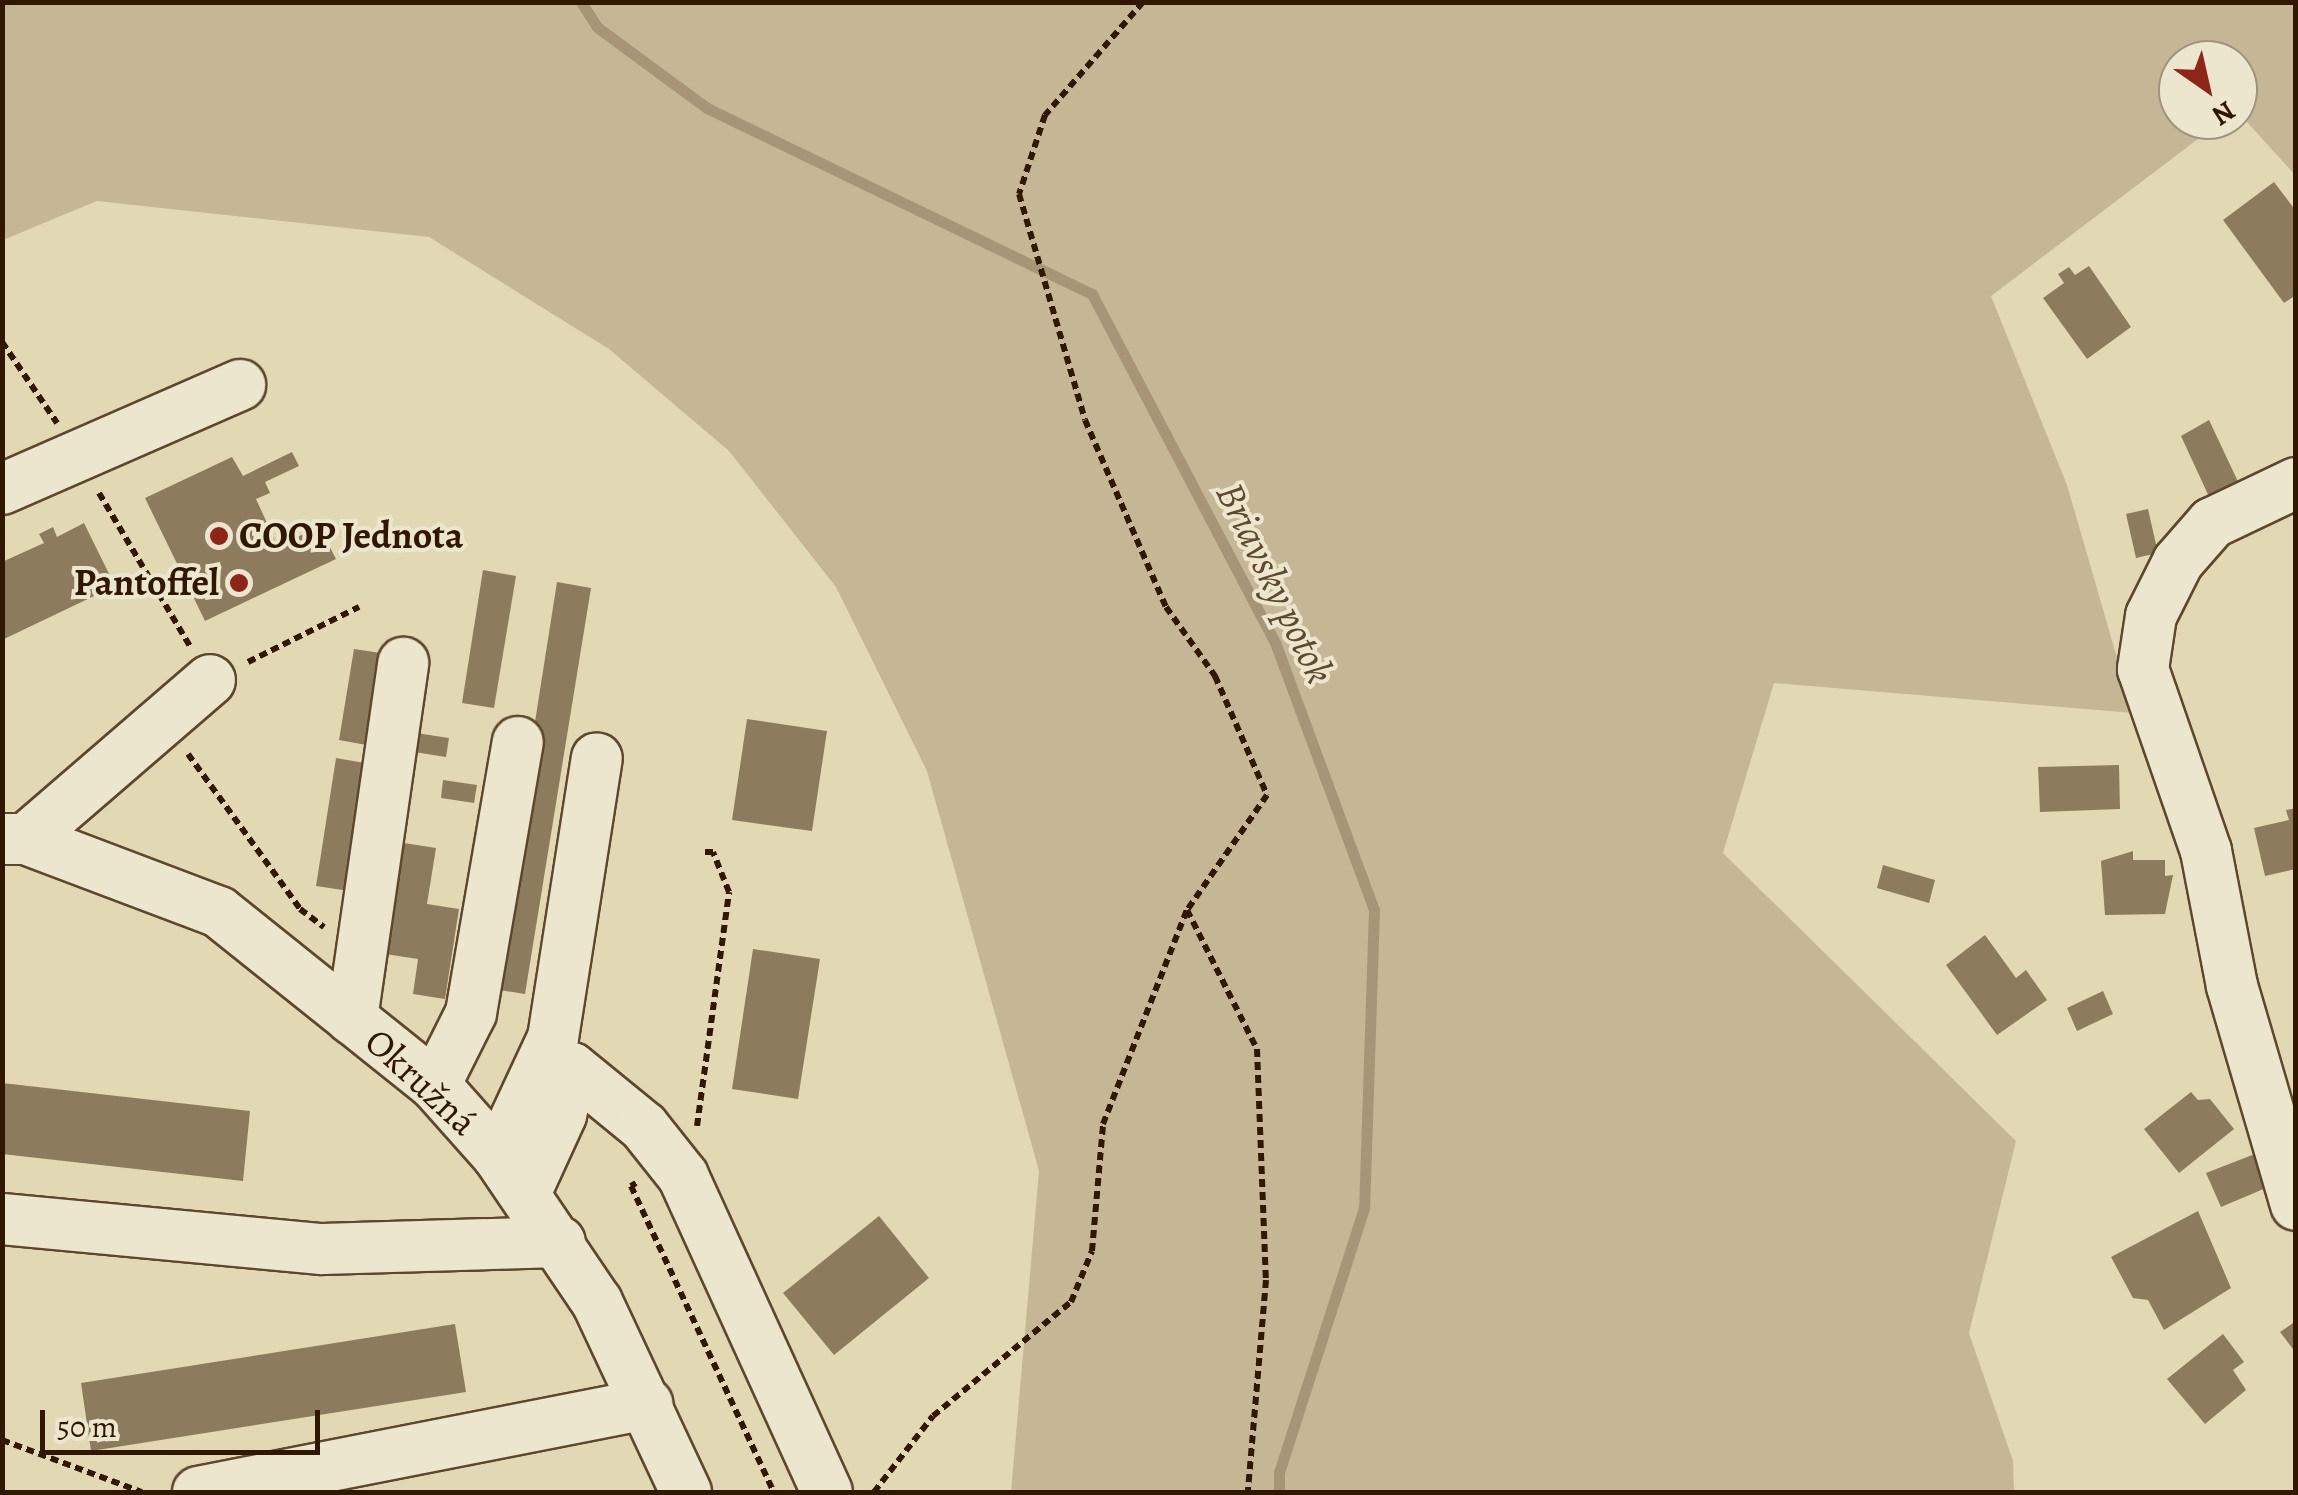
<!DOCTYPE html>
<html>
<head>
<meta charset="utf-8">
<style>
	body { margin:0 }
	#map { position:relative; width:2298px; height:1495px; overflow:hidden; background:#e3d8b4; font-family:Alegreya,serif }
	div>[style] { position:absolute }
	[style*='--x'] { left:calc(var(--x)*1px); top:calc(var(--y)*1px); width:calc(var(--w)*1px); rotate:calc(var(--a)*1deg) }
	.green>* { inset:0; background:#c5b795 }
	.stream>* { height:11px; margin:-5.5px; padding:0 5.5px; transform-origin:5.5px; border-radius:5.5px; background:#a69677 }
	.building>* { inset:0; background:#8d7b5e }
	.path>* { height:6px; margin-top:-3px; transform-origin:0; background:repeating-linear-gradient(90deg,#301700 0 8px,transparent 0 13px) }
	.roads { filter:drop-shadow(2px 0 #5d472d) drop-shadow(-2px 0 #5d472d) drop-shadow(0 2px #5d472d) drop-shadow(0 -2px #5d472d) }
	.minor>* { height:50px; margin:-25px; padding:0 25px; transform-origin:25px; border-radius:25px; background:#ede6ce }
	.dots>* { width:28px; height:28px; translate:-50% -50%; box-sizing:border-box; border:5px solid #ede6ce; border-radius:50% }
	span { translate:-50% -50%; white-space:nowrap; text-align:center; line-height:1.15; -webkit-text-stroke:8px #ede6ce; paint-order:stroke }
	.poi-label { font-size:38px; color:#301700; font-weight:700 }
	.left { translate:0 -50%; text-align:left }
	.right { translate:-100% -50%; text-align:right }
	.street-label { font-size:38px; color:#301700 }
	.water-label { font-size:40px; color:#5f4a30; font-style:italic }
	.frame { position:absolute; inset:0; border:5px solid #301700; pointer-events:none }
	.north { position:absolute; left:2158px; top:40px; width:100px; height:100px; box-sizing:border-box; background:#ede6ce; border:2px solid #a1937c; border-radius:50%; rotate:146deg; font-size:28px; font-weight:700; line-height:40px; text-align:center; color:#301700 }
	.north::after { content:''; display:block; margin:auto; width:35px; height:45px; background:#8f2418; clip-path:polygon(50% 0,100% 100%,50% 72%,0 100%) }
	.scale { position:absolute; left:40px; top:1410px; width:280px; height:45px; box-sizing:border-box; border:5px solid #301700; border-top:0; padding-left:12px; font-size:30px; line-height:35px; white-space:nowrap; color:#301700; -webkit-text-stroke:8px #ede6ce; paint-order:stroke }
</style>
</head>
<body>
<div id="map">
	<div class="green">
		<div style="clip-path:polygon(3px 3px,2295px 3px,2295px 175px,2238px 112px,2238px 60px,2178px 60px,2178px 120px,2223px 120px,1991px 296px,2067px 485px,2133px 713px,1774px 683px,1723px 853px,2016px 1141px,1969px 1333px,2013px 1461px,2014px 1492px,1011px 1492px,1039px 1171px,927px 771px,836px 587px,729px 451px,609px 349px,429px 237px,97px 201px,3px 240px)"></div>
	</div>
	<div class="stream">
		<div style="--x:581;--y:2;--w:30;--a:57"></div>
		<div style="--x:597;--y:27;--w:137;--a:36.4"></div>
		<div style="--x:707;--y:108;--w:428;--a:25.8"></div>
		<div style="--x:1092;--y:294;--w:396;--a:62.3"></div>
		<div style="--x:1276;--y:645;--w:283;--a:69.7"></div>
		<div style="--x:1374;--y:910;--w:298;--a:91.9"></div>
		<div style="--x:1364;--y:1208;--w:278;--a:107.8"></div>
		<div style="--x:1279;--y:1473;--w:19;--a:90"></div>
	</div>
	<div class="building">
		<div style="clip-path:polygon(2274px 182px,2296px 211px,2296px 295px,2284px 303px,2223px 220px)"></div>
		<div style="clip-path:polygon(2089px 266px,2131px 327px,2087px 359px,2043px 298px,2064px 283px,2058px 274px,2069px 267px,2075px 275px)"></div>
		<div style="clip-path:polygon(2209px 420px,2241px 488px,2211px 501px,2181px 436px)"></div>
		<div style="clip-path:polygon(292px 452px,299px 466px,265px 482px,270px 493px,256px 499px,278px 547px,319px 526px,336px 559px,205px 621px,145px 498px,232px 457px,243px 476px)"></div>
		<div style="clip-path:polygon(2148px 509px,2158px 553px,2136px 558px,2126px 514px)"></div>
		<div style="clip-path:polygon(84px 523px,115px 586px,2px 640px,2px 562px,44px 543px,39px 534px,53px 527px,57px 537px)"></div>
		<div style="clip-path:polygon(483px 570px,516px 576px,494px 708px,462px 703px)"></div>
		<div style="clip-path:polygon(557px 582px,591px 588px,525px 994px,493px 989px)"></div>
		<div style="clip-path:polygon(354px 649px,387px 654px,372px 746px,339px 740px)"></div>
		<div style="clip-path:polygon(747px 719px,827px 731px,812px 831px,732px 820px)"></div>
		<div style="clip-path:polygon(416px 733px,449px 738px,446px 757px,414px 752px)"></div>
		<div style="clip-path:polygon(336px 758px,370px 764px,349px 891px,316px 886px)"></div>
		<div style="clip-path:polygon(2119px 765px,2120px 809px,2040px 812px,2038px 767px)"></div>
		<div style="clip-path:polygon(443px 780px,477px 785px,474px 803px,441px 798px)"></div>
		<div style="clip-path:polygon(2296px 808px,2296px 869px,2265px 876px,2254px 828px,2289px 820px,2286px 810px)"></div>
		<div style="clip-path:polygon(404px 843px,436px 848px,427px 904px,459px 909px,445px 999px,413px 994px,418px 959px,385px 954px)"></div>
		<div style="clip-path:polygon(2133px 851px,2133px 860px,2165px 860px,2165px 876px,2173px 875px,2165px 914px,2105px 915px,2101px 861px)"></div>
		<div style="clip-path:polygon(1883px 865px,1935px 880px,1929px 903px,1877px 888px)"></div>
		<div style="clip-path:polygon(1985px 935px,2016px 978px,2026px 970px,2047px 1000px,1997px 1035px,1946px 965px)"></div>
		<div style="clip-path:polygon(753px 949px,820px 959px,798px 1099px,732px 1089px)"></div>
		<div style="clip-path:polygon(2103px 991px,2113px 1014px,2077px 1031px,2067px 1008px)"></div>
		<div style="clip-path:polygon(2px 1083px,250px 1111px,243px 1181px,2px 1154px)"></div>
		<div style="clip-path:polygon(2191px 1092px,2198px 1100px,2210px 1099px,2234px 1129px,2179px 1173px,2144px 1129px)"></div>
		<div style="clip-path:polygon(2260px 1152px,2273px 1185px,2221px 1207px,2206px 1173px)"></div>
		<div style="clip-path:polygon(2198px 1211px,2231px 1288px,2164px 1330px,2148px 1300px,2133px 1298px,2111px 1257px)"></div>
		<div style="clip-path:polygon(879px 1216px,929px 1278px,834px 1355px,783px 1293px)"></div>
		<div style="clip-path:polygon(2296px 1321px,2296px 1353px,2280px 1332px)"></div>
		<div style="clip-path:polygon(455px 1324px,466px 1392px,91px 1451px,81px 1383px)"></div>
		<div style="clip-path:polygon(2223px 1334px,2244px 1362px,2233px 1370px,2246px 1390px,2205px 1424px,2167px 1379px)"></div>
	</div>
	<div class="path">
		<div style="--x:1143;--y:2;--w:150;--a:130.9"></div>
		<div style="--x:1045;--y:115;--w:83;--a:108.2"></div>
		<div style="--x:1019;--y:194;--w:235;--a:73.7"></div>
		<div style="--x:1085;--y:420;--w:204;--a:66.6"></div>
		<div style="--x:1166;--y:607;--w:85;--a:54.6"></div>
		<div style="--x:1215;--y:676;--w:130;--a:66.4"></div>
		<div style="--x:1267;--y:795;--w:140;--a:124.8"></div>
		<div style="--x:1187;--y:910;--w:156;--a:63.3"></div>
		<div style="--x:1257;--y:1049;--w:231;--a:87.8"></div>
		<div style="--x:1266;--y:1280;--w:213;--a:94.9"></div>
		<div style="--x:2;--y:342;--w:98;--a:55.8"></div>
		<div style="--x:99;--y:493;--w:178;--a:59.3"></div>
		<div style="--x:248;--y:662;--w:124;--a:-26.4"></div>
		<div style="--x:188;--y:754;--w:191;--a:54.1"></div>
		<div style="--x:300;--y:909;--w:30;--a:37"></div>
		<div style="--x:697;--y:1126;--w:236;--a:-82.2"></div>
		<div style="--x:729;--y:892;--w:43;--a:-111.8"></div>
		<div style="--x:713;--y:852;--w:10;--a:180"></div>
		<div style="--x:636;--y:1183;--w:6;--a:149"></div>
		<div style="--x:631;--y:1186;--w:338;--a:65"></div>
		<div style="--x:2;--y:1440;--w:149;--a:20.4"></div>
		<div style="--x:874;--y:1492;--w:96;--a:-52.2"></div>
		<div style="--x:933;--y:1416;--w:179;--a:-39.6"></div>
		<div style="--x:1071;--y:1302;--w:55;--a:-67.6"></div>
		<div style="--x:1092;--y:1251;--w:127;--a:-85"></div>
		<div style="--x:1103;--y:1124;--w:230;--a:-68.6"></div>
	</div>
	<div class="roads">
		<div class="minor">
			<div style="--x:2296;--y:483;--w:93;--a:154.5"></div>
			<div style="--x:2212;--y:523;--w:52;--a:131.1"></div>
			<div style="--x:2178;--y:562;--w:60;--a:116.6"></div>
			<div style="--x:2151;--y:616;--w:54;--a:98.6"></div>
			<div style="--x:2143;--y:669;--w:193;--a:70.9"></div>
			<div style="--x:2206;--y:851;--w:137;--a:79.1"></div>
			<div style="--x:2232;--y:986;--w:228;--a:73.7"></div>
			<div style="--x:2;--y:489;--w:260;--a:-23.6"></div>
			<div style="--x:2;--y:839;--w:24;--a:0"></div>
			<div style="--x:26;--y:839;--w:206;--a:20.7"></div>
			<div style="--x:219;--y:912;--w:277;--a:38.7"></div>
			<div style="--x:435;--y:1085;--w:95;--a:48.4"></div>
			<div style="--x:498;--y:1156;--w:176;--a:55.9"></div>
			<div style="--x:597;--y:1302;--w:210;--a:64.9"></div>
			<div style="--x:26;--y:839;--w:243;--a:-40.8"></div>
			<div style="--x:352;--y:1019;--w:360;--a:-81.8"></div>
			<div style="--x:435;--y:1085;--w:80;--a:-63.4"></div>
			<div style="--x:471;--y:1013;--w:275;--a:-80.2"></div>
			<div style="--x:498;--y:1156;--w:130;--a:-65"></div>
			<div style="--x:553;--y:1038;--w:283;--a:-81.1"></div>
			<div style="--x:525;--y:1194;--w:87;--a:-65.5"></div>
			<div style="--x:561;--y:1115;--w:48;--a:-76.8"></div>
			<div style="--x:572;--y:1068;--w:93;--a:39.3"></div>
			<div style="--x:644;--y:1127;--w:63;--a:51.5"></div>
			<div style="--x:683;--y:1176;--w:347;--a:65.5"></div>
			<div style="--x:2;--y:1219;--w:321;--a:5.4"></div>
			<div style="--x:322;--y:1249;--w:238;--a:-1.7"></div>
			<div style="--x:198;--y:1492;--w:458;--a:-11.1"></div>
		</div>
	</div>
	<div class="dots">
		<div style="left:219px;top:536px;background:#8f2418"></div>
		<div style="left:239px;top:583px;background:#8f2418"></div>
	</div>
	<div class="poi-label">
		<span class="left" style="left:239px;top:536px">COOP Jednota</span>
		<span class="right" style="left:219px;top:583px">Pantoffel</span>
	</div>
	<div class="street-label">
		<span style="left:421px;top:1082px;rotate:43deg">Okružná</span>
	</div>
	<div class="water-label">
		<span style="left:1275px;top:583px;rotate:64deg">Briavsky potok</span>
	</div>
	<div class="frame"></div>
	<div class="north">N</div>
	<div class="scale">50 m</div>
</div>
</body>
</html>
